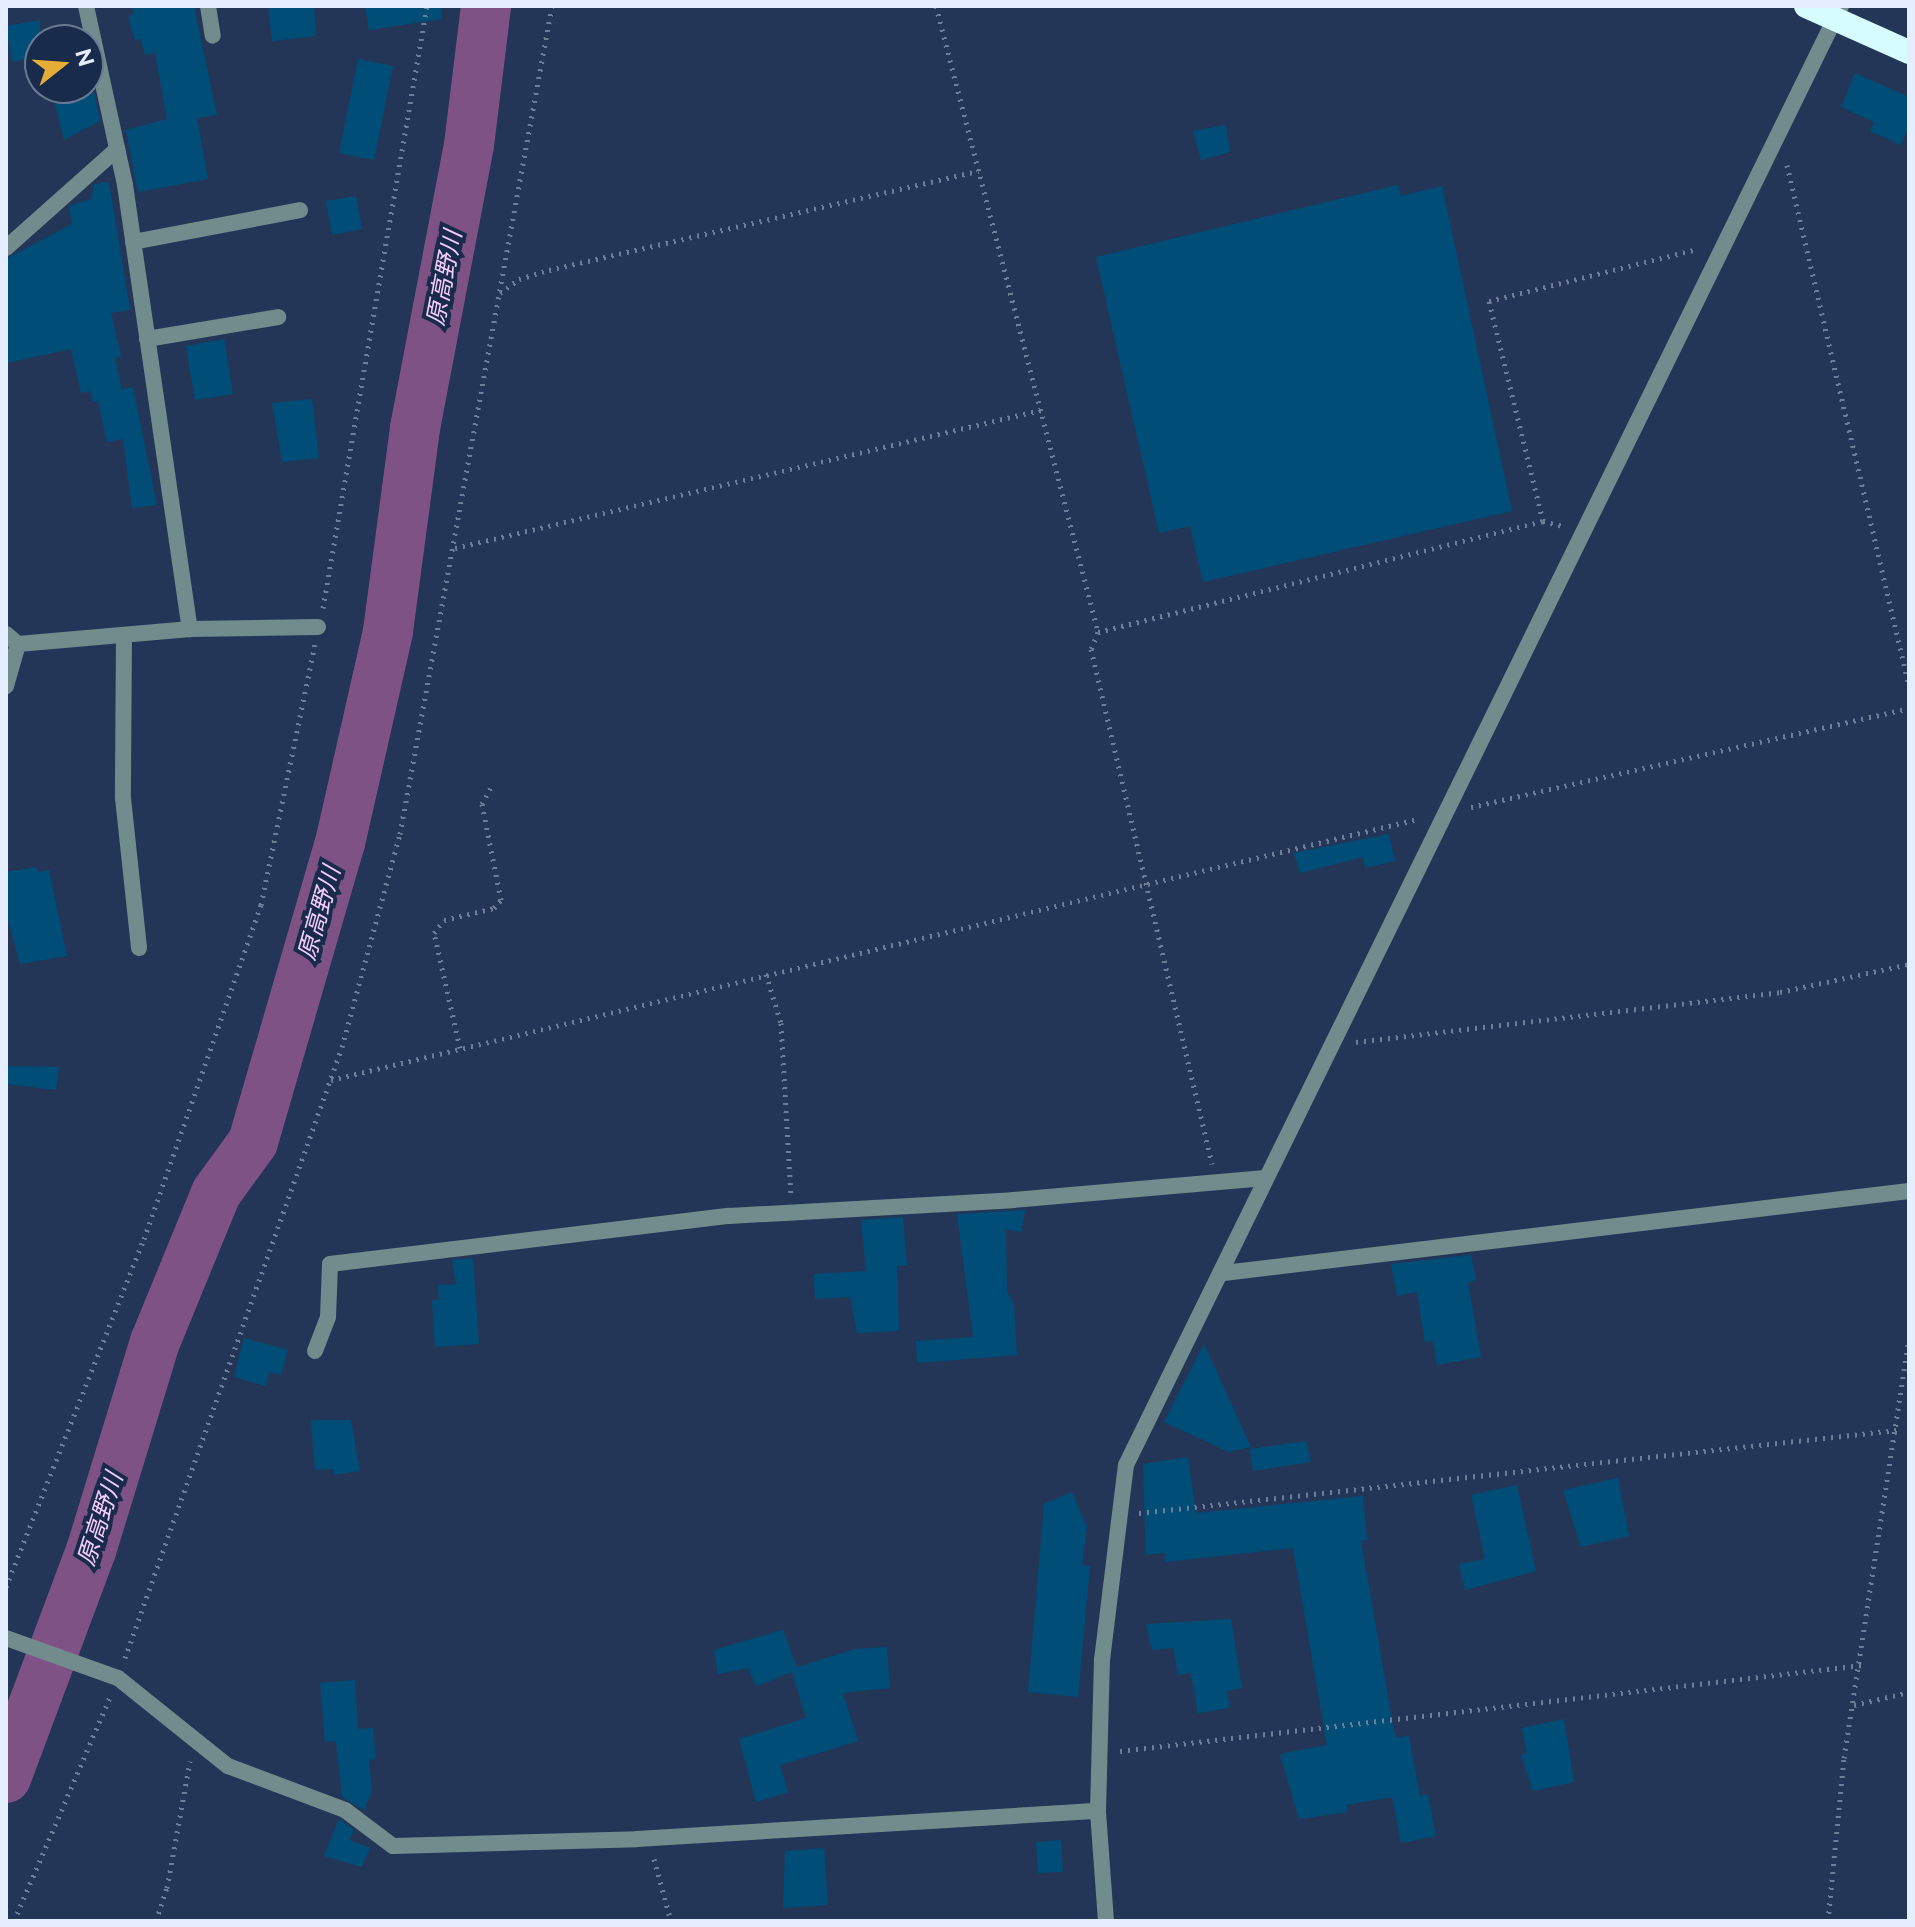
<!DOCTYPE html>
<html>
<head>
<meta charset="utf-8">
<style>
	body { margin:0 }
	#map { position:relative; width:1915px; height:1927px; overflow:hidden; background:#233657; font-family:Raleway,"Noto Sans JP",sans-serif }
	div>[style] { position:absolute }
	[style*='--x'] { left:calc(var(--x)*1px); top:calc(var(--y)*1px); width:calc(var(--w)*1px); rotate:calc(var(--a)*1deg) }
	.river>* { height:50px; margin:-25px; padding:0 25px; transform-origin:25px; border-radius:25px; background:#7f5286 }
	.building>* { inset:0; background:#004e78 }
	.path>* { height:5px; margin-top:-2.5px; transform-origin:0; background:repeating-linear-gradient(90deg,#6e7e98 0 2px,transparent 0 8px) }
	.street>* { height:16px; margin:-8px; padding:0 8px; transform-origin:8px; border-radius:8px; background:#728b8c }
	.highway>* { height:24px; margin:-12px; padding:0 12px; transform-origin:12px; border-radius:12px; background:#d7fcfe }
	span { translate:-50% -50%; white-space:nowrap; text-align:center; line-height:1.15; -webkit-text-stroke:8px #192b4b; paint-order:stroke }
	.water-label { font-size:24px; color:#f6cefd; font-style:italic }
	.frame { position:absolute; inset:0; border:8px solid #e4eeff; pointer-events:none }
	.north { position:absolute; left:24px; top:24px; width:80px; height:80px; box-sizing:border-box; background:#192b4b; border:2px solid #6a7993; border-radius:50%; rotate:73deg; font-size:22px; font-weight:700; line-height:32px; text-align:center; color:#e4eeff }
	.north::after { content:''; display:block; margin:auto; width:28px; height:36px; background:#e6ad36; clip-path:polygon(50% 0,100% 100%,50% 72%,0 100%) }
</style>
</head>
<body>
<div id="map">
	<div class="river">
		<div style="--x:6;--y:1778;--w:242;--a:-69.5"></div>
		<div style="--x:91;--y:1551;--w:219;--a:-73"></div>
		<div style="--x:155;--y:1342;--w:161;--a:-67.7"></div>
		<div style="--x:216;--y:1193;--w:63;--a:-54"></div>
		<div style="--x:253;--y:1142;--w:311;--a:-73.8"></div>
		<div style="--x:340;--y:843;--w:217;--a:-77.2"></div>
		<div style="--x:388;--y:631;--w:205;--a:-82.4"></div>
		<div style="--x:415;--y:428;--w:288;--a:-79.2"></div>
		<div style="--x:469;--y:145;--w:140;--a:-83"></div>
	</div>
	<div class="building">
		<div style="clip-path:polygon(132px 6px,194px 6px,217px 115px,197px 118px,208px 179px,138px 192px,126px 130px,167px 119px,155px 53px,145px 55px,141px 39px,135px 40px,128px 16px,134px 14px)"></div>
		<div style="clip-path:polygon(268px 6px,314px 6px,316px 36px,272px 41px)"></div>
		<div style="clip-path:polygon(365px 6px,441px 6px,442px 19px,369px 30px)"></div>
		<div style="clip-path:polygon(40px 20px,40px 56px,12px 62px,6px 26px)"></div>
		<div style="clip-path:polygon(358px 59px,393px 66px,374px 160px,339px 153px)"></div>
		<div style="clip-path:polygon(1855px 73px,1909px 97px,1909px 125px,1901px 145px,1870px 131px,1874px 122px,1841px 107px)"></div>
		<div style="clip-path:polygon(51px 88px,93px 88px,100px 121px,64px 140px)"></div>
		<div style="clip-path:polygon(1226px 125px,1230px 152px,1201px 160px,1193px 131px)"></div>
		<div style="clip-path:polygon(109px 182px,130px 310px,111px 313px,121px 356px,115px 358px,122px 389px,133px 387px,157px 505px,132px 508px,123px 439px,107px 442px,98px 401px,93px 402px,90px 391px,81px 393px,71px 349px,6px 363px,6px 259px,72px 224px,69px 206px,91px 199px,94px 184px)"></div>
		<div style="clip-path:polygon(1398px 185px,1401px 196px,1442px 186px,1512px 511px,1203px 582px,1190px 526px,1159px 533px,1096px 257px)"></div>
		<div style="clip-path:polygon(356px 196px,362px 229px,332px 235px,326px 201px)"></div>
		<div style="clip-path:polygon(224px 339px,233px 394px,195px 400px,186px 346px)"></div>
		<div style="clip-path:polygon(312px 399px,319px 458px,282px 462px,272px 403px)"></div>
		<div style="clip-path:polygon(1389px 834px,1395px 861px,1365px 868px,1363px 857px,1300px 873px,1294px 853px)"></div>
		<div style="clip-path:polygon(37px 867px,38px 872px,49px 870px,67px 956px,20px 964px,6px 913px,6px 872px)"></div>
		<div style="clip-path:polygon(6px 1066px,59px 1067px,56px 1090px,6px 1084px)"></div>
		<div style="clip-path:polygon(1025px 1210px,1021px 1232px,1006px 1229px,1007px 1292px,1014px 1304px,1017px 1355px,917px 1363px,916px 1341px,973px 1337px,957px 1214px)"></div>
		<div style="clip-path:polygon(903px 1217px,907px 1265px,897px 1266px,899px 1331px,857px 1333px,850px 1297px,815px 1299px,814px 1274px,866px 1271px,861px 1220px)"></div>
		<div style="clip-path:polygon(1471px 1255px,1476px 1280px,1468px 1282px,1481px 1357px,1437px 1365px,1433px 1341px,1425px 1342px,1417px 1292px,1397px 1296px,1391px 1264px)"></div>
		<div style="clip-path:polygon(473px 1258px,479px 1344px,435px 1347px,432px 1300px,439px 1300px,438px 1285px,456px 1284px,452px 1260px)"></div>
		<div style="clip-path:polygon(244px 1338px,288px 1350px,281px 1375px,270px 1372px,265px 1386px,234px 1377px)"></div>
		<div style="clip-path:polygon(1204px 1344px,1251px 1447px,1229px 1452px,1164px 1422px)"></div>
		<div style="clip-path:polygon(311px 1420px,351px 1420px,360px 1471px,334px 1475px,334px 1469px,315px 1470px)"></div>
		<div style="clip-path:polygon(1306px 1441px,1311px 1462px,1253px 1471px,1250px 1449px)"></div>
		<div style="clip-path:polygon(1188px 1457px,1196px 1513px,1363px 1496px,1367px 1540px,1361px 1541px,1394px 1731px,1397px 1738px,1409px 1736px,1420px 1796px,1428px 1794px,1436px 1836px,1401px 1843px,1392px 1797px,1347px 1805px,1348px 1812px,1299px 1819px,1280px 1754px,1327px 1745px,1293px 1548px,1166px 1562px,1165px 1553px,1146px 1555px,1143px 1464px)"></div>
		<div style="clip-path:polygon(1618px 1478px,1629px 1536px,1581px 1547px,1563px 1490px)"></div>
		<div style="clip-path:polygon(1517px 1485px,1536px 1571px,1465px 1590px,1459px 1564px,1485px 1559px,1471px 1495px)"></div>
		<div style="clip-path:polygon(1072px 1492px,1087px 1527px,1082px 1565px,1090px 1566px,1078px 1697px,1028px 1692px,1044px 1504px)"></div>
		<div style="clip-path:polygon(1231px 1619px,1242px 1688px,1227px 1691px,1230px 1708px,1198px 1713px,1191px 1673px,1178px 1675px,1173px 1648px,1152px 1650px,1146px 1624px)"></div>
		<div style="clip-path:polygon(783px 1630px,797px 1667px,855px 1649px,887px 1647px,890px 1688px,843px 1693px,858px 1741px,780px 1765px,788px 1792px,756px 1802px,739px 1739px,806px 1718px,792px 1672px,756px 1686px,748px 1668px,718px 1674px,714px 1650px)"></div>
		<div style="clip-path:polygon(355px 1680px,358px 1729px,373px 1728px,376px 1759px,369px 1760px,372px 1791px,364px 1810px,342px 1797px,336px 1741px,325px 1742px,320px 1683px)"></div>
		<div style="clip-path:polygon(1564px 1719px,1574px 1782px,1533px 1791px,1521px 1755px,1527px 1753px,1522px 1728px)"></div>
		<div style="clip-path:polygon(339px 1819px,354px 1830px,349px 1840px,370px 1848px,362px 1867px,324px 1856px)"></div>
		<div style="clip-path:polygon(1061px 1840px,1063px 1872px,1038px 1873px,1036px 1842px)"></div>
		<div style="clip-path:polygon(824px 1848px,828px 1905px,783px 1908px,785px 1851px)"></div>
	</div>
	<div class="path">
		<div style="--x:936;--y:6;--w:647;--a:75.49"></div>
		<div style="--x:1098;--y:632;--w:459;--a:-14"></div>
		<div style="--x:1543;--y:521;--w:21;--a:14"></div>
		<div style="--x:1787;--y:165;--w:535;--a:76.82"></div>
		<div style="--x:500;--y:293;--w:24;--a:-36"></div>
		<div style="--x:519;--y:279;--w:31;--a:-17"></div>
		<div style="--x:549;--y:270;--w:441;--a:-13"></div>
		<div style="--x:1543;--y:521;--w:227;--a:-103.8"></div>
		<div style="--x:1489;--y:301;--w:215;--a:-14"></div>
		<div style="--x:455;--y:548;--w:602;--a:-13.25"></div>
		<div style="--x:323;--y:608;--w:611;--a:-80.2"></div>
		<div style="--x:1098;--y:632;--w:18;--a:112"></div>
		<div style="--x:1091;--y:649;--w:529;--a:76.78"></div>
		<div style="--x:1471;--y:807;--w:449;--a:-12.7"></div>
		<div style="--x:766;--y:974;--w:51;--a:73"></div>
		<div style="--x:781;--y:1023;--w:172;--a:86.7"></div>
		<div style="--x:1356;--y:1042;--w:427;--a:-6.7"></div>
		<div style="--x:1780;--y:992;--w:132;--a:-12.2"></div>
		<div style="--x:460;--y:1048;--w:118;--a:-102.7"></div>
		<div style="--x:434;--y:933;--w:16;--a:-52"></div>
		<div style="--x:444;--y:920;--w:51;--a:-13.5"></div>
		<div style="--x:494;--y:908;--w:11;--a:-49"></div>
		<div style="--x:501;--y:900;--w:98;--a:-101.2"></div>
		<div style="--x:482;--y:804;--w:19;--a:-62"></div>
		<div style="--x:331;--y:1080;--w:1118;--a:-13.5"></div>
		<div style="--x:1139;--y:1513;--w:763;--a:-6.25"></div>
		<div style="--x:6;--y:1587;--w:374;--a:-68.4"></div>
		<div style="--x:144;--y:1239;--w:354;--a:-70.7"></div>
		<div style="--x:261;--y:905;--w:266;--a:-78.3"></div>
		<div style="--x:125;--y:1658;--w:648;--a:-70.45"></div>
		<div style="--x:342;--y:1047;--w:221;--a:-74.8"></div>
		<div style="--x:400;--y:834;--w:842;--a:-79.6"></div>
		<div style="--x:1854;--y:1705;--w:57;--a:-13.3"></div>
		<div style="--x:1120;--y:1751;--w:747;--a:-6.61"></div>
		<div style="--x:654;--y:1859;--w:64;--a:74.7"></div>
		<div style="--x:14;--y:1921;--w:244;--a:-66.8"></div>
		<div style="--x:156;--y:1921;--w:35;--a:-72"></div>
		<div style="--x:167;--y:1888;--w:129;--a:-79.7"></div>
		<div style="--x:1828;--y:1921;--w:164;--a:-84.4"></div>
		<div style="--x:1844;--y:1758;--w:424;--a:-81.2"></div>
	</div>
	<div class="street">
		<div style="--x:86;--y:6;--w:183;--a:77.7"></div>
		<div style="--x:125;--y:185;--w:449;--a:81.7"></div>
		<div style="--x:208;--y:6;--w:30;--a:81"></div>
		<div style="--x:133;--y:242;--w:170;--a:-10.8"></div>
		<div style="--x:6;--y:248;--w:149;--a:-41.7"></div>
		<div style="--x:147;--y:339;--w:133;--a:-9.5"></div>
		<div style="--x:6;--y:634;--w:16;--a:40"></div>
		<div style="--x:18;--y:644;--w:44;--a:105.9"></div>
		<div style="--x:124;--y:635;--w:163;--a:90.4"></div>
		<div style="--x:123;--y:798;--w:151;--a:83.9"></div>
		<div style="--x:18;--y:644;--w:173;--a:-5"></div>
		<div style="--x:190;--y:629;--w:128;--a:-0.9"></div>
		<div style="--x:1224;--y:1273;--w:690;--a:-6.83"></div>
		<div style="--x:315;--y:1351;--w:36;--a:-69"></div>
		<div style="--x:328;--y:1317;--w:53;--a:-87.8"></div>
		<div style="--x:330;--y:1264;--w:402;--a:-6.9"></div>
		<div style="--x:729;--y:1216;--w:284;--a:-3.2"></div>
		<div style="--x:1013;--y:1200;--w:253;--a:-5"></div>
		<div style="--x:6;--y:1638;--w:119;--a:19.7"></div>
		<div style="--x:118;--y:1678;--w:141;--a:38.7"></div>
		<div style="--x:228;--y:1766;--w:125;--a:20.6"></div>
		<div style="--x:345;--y:1810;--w:60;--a:36.9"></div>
		<div style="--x:393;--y:1846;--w:244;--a:-1.6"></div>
		<div style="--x:637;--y:1839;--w:462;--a:-3.5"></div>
		<div style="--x:1106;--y:1921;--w:110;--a:-94.2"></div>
		<div style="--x:1098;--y:1811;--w:151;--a:-88.5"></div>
		<div style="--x:1102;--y:1660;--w:196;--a:-83"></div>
		<div style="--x:1126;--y:1465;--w:1625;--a:-63.89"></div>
	</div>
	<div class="highway">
		<div style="--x:1806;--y:6;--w:113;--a:24.1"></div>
	</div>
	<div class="water-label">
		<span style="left:444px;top:278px;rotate:-79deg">原高野川</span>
		<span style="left:319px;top:913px;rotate:-74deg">原高野川</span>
		<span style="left:100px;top:1519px;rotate:-72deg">原高野川</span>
	</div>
	<div class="frame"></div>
	<div class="north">N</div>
</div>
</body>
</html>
